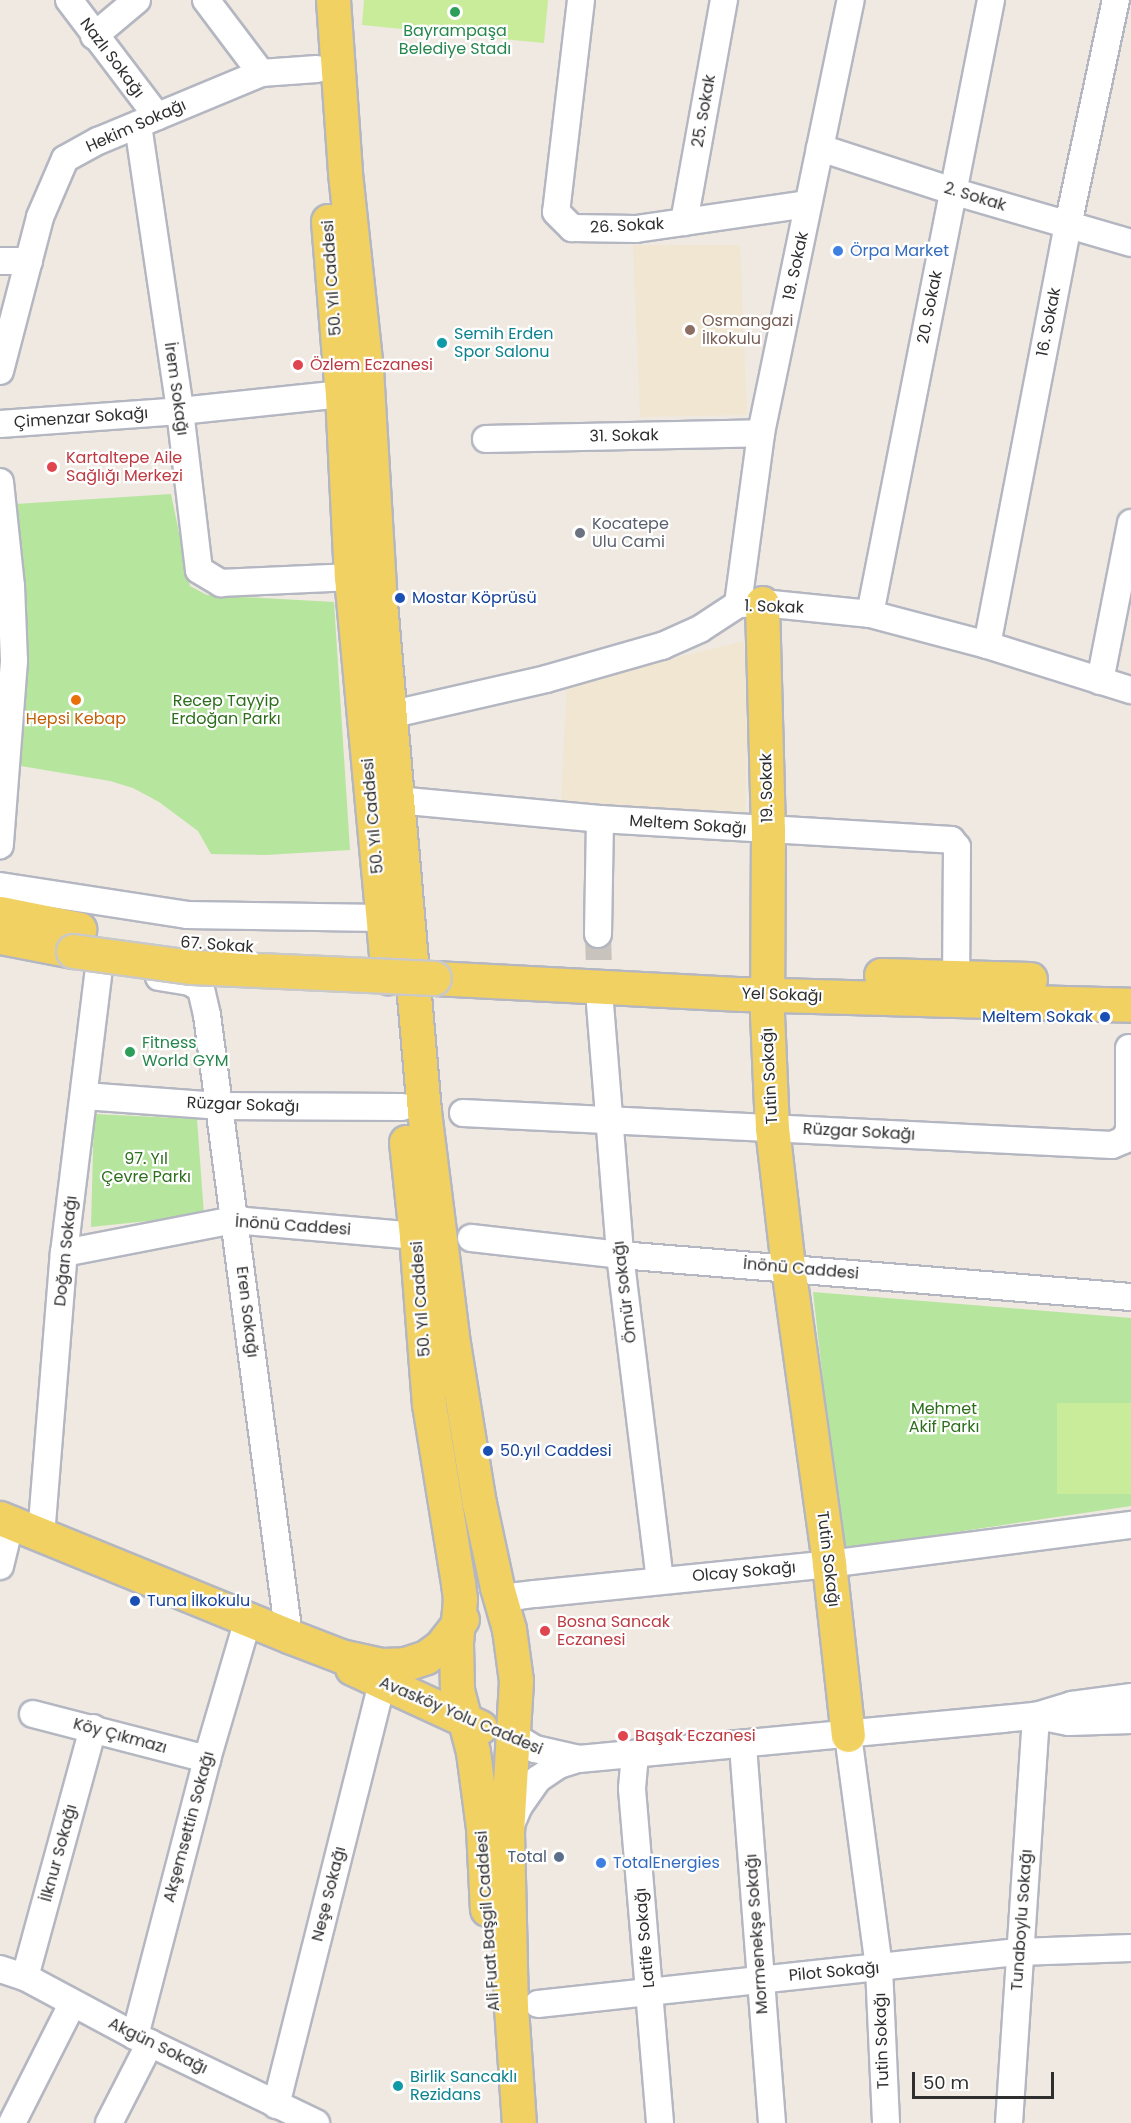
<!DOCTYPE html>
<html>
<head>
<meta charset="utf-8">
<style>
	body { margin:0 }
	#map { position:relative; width:1131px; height:2123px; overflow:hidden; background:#efe9e1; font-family:Poppins,sans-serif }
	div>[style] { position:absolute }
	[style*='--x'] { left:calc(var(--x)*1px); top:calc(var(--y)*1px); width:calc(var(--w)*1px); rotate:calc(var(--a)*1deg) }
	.education>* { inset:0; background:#f0e6d1 }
	.green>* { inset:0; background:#b6e59e }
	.pitch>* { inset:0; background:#c9ec9a }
	.minor-tunnel>* { height:26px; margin-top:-13px; transform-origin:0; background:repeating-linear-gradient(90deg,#c8c4bd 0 26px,transparent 0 39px) }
	.roads { filter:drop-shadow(2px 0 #b4b7c1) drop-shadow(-2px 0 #b4b7c1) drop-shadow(0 2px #b4b7c1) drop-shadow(0 -2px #b4b7c1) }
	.minor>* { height:26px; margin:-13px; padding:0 13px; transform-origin:13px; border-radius:13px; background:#fff }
	.major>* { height:33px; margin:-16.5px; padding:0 16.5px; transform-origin:16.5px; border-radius:16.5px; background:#f2d163 }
	.bridges { filter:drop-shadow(2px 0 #c9c9c9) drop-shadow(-2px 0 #c9c9c9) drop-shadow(0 2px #c9c9c9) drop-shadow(0 -2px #c9c9c9) }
	.major-bridge>* { height:33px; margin:-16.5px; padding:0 16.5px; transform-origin:16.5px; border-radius:16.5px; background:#f2d163 }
	.dots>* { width:16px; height:16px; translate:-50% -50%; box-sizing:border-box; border:3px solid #fff; border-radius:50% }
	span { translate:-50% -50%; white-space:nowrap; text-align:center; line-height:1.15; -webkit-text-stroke:4.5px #fff; paint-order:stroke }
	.leisure-label { font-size:16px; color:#27864d }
	.left { translate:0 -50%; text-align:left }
	.street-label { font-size:16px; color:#2e2e2e }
	.shop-label { font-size:16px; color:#366cbe }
	.education-label { font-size:16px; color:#785e54 }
	.culture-label { font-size:16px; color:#0d838f }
	.health-label { font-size:16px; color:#be3a42 }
	.worship-label { font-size:16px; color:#5b616d }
	.transit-label { font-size:16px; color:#164399 }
	.right { translate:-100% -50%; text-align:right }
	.park-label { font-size:16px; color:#2c6e1b }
	.food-label { font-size:16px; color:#c56008 }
	.service-label { font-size:16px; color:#4e5e75 }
	.scale { position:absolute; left:912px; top:2072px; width:142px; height:27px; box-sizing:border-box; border:3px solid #2e2e2e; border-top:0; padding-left:8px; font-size:18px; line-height:21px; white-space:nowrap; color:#2e2e2e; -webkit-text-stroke:4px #fff; paint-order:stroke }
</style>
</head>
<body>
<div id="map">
	<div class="education">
		<div style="clip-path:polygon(633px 245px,740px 245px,747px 415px,640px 417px)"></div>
		<div style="clip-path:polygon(744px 641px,747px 741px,745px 815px,561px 804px,567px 684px)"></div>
	</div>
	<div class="green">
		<div style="clip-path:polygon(171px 494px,190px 586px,207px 595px,334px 602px,350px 850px,265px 855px,211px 854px,198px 831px,159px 802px,133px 788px,110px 781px,21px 766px,25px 643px,16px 504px)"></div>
		<div style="clip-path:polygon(94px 1114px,197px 1119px,204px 1215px,91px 1227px)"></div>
		<div style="clip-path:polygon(813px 1292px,1131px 1318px,1131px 1506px,842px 1549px)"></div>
	</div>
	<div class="pitch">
		<div style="clip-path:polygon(364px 0,548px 0,544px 43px,362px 25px)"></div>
		<div style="clip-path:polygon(1057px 1403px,1131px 1403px,1131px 1494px,1057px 1494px)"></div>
	</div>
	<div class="minor-tunnel">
		<div style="--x:598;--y:934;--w:69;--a:88.3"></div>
	</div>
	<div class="roads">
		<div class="minor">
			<div style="--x:69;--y:0;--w:146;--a:52.8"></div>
			<div style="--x:206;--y:0;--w:91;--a:53"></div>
			<div style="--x:581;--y:0;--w:213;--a:96.7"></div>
			<div style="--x:556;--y:212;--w:23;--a:45"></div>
			<div style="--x:572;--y:228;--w:64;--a:0.9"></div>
			<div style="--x:636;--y:229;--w:174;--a:-8.3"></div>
			<div style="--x:94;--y:36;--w:56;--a:-39.9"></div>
			<div style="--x:138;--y:125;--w:289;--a:81.6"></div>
			<div style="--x:180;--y:411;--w:160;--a:83.2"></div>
			<div style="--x:199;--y:570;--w:26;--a:31"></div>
			<div style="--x:221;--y:583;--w:130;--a:-2.6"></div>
			<div style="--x:820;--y:148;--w:139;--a:18"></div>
			<div style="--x:952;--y:191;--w:186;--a:16.2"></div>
			<div style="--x:684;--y:222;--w:226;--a:-79.8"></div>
			<div style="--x:0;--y:261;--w:29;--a:0"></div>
			<div style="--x:0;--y:371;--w:159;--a:-75.4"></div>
			<div style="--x:40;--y:217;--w:63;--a:-66.7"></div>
			<div style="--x:65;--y:159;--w:38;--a:-29"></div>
			<div style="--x:98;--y:141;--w:177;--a:-22.6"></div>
			<div style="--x:261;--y:73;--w:56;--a:-4.1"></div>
			<div style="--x:0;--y:424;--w:180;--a:-4.1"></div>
			<div style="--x:180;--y:411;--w:163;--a:-6"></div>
			<div style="--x:486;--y:439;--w:275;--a:-1.2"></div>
			<div style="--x:0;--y:482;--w:105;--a:84"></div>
			<div style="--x:11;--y:586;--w:75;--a:87.7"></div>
			<div style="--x:14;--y:661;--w:185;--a:94.4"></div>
			<div style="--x:738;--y:604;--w:173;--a:-82.3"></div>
			<div style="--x:761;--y:433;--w:442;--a:-78.3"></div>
			<div style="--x:870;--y:614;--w:626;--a:-78.85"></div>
			<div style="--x:987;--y:645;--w:428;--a:-79.1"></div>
			<div style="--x:1068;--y:225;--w:230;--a:-78"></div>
			<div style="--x:1100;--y:681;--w:161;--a:-78.9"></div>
			<div style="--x:389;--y:715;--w:161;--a:-12.9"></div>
			<div style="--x:546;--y:679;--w:121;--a:-15.9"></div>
			<div style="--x:662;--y:646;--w:42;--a:-24.1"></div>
			<div style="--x:700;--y:629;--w:45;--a:-33.3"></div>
			<div style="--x:738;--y:604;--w:24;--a:-2"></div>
			<div style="--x:762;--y:603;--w:109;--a:5.8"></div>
			<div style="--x:870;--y:614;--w:121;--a:14.8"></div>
			<div style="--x:987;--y:645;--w:151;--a:17.4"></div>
			<div style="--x:396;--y:800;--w:205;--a:5.3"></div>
			<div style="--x:600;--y:819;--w:352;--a:3.4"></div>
			<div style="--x:951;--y:840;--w:9;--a:49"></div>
			<div style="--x:957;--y:847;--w:130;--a:90.4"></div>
			<div style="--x:0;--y:886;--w:189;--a:8.8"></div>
			<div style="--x:187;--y:915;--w:195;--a:0.9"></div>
			<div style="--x:598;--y:934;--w:115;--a:-89"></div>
			<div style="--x:159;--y:977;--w:31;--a:9"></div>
			<div style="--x:190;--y:982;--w:13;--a:32"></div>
			<div style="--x:201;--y:989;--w:27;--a:77"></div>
			<div style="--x:207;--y:1015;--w:626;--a:82.48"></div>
			<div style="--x:600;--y:1004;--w:252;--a:85.4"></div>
			<div style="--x:620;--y:1255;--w:326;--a:83"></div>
			<div style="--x:84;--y:1096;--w:135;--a:4.2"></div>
			<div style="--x:219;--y:1106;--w:183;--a:0.3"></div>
			<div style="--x:463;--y:1113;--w:650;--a:2.82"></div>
			<div style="--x:1112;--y:1145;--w:13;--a:-23"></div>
			<div style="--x:1124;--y:1140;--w:11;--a:-63"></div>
			<div style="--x:1129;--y:1130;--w:82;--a:-90"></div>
			<div style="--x:471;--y:1238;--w:150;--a:6.5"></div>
			<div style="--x:620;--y:1255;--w:513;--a:4.7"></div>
			<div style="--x:64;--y:1253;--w:173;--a:-11"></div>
			<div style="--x:234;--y:1220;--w:183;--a:5"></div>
			<div style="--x:41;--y:1536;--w:284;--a:-85.4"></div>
			<div style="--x:64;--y:1253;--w:289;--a:-83"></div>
			<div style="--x:0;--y:1566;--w:42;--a:-76.3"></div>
			<div style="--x:501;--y:1604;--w:19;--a:-25"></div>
			<div style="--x:518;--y:1596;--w:17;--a:-7"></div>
			<div style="--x:535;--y:1594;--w:296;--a:-5.8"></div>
			<div style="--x:829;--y:1564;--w:305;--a:-7.4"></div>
			<div style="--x:33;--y:1714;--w:180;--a:14.5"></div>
			<div style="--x:1048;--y:1718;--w:21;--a:11"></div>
			<div style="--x:1069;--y:1722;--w:62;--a:-1.8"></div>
			<div style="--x:848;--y:1735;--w:235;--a:82.4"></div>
			<div style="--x:879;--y:1968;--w:155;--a:87.4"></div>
			<div style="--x:515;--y:1737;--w:23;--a:31"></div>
			<div style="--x:535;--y:1749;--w:45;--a:12.8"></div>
			<div style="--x:579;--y:1759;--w:459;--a:-5.4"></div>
			<div style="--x:1036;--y:1716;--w:38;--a:-17"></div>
			<div style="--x:1072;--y:1705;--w:60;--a:-7.7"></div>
			<div style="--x:743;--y:1746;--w:378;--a:85.6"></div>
			<div style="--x:635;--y:1754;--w:35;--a:95"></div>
			<div style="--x:632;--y:1789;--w:335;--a:85.2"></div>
			<div style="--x:510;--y:1827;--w:23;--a:-67"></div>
			<div style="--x:519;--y:1806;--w:33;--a:-55"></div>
			<div style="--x:538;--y:1779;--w:25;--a:-34"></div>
			<div style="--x:559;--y:1765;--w:20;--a:-18"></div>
			<div style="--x:0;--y:1969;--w:26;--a:18"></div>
			<div style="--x:25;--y:1977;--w:125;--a:28.2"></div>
			<div style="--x:135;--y:2036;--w:201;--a:25.7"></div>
			<div style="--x:25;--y:1977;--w:258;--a:-74.7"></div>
			<div style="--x:538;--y:2004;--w:485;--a:-6.2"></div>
			<div style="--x:1020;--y:1952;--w:111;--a:-2.1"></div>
			<div style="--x:135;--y:2036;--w:286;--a:-75.4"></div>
			<div style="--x:207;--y:1759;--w:145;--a:-73.6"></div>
			<div style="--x:276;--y:2105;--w:435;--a:-75.9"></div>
			<div style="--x:12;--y:2123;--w:133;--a:-63.2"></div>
			<div style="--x:109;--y:2123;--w:90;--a:-62.9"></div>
			<div style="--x:1009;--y:2123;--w:408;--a:-86.2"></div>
		</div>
		<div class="major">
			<div style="--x:333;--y:0;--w:173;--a:86"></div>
			<div style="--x:345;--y:173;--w:197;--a:83.9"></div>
			<div style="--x:366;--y:369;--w:234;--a:86.6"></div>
			<div style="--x:380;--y:603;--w:510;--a:85.05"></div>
			<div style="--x:424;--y:1111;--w:228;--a:82.9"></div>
			<div style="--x:452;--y:1337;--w:168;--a:80.8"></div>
			<div style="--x:479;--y:1503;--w:86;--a:77.9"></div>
			<div style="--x:497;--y:1587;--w:44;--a:74.1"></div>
			<div style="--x:509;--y:1629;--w:52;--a:82.3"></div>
			<div style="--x:516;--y:1681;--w:152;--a:93.4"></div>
			<div style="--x:507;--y:1833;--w:174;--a:88.7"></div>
			<div style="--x:511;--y:2007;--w:116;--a:86.1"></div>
			<div style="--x:328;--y:221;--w:174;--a:85.4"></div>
			<div style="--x:342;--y:394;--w:183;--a:87.2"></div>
			<div style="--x:351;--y:577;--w:402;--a:84.7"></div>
			<div style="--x:762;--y:603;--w:227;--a:88.5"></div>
			<div style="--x:768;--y:830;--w:184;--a:90.3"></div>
			<div style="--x:767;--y:1014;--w:114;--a:87.5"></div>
			<div style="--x:772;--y:1128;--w:140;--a:83.4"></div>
			<div style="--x:788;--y:1267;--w:300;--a:82.1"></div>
			<div style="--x:829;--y:1564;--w:172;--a:83.7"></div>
			<div style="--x:0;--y:913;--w:81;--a:11.4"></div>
			<div style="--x:0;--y:937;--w:74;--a:10.9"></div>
			<div style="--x:881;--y:975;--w:149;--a:1.5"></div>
			<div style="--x:434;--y:978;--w:308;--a:3"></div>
			<div style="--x:742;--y:994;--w:389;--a:1.6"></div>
			<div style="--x:406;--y:1142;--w:95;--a:83.9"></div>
			<div style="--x:416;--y:1236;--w:169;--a:85.6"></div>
			<div style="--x:429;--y:1404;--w:181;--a:80.8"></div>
			<div style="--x:458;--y:1583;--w:16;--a:83"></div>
			<div style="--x:460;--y:1599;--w:44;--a:95.2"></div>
			<div style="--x:456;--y:1643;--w:47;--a:88.8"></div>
			<div style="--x:457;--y:1690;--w:64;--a:75.5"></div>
			<div style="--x:473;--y:1752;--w:77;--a:82.5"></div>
			<div style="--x:483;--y:1828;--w:81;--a:87.2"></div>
			<div style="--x:0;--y:1518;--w:312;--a:22.2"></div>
			<div style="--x:289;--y:1636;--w:56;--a:21"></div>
			<div style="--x:341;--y:1656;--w:42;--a:12.4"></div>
			<div style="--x:382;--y:1665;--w:23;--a:-2"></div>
			<div style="--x:405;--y:1664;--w:22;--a:-18"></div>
			<div style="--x:426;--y:1657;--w:19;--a:-36"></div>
			<div style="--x:441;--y:1646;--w:34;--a:-52"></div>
			<div style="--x:352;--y:1668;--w:141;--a:24.7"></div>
		</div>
	</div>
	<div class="bridges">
		<div class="major-bridge">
			<div style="--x:73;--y:951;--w:120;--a:7.7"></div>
			<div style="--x:192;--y:967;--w:242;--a:2.6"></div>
		</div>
	</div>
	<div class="dots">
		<div style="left:455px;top:12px;background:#2e9e5b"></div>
		<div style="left:838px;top:251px;background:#3f7fe0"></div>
		<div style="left:690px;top:330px;background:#8d6e63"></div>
		<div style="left:442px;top:343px;background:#0f9aa8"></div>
		<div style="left:298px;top:365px;background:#e0444e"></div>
		<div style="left:52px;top:467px;background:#e0444e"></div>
		<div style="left:580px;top:533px;background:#6b7280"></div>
		<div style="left:400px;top:598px;background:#1a4fb4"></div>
		<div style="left:76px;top:700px;background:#e8710a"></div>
		<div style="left:1105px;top:1017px;background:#1a4fb4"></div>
		<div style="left:130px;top:1052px;background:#2e9e5b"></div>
		<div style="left:488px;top:1451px;background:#1a4fb4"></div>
		<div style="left:135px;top:1601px;background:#1a4fb4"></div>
		<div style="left:545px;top:1631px;background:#e0444e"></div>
		<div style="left:623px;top:1736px;background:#e0444e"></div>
		<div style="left:559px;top:1857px;background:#5c6f8a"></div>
		<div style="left:601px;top:1863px;background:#3f7fe0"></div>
		<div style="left:398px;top:2086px;background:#0f9aa8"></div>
	</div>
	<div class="leisure-label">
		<span style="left:455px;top:40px">Bayrampaşa<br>Belediye Stadı</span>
		<span class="left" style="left:142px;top:1052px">Fitness<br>World GYM</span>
	</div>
	<div class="street-label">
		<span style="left:112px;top:58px;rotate:53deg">Nazlı Sokağı</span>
		<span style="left:704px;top:111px;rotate:-80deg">25. Sokak</span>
		<span style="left:136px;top:126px;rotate:-24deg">Hekim Sokağı</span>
		<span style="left:975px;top:197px;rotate:17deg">2. Sokak</span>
		<span style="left:627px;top:226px;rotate:-3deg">26. Sokak</span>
		<span style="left:796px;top:266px;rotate:-78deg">19. Sokak</span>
		<span style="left:332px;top:278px;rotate:-94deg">50. Yıl Caddesi</span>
		<span style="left:930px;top:307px;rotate:-79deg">20. Sokak</span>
		<span style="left:1049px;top:322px;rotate:-79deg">16. Sokak</span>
		<span style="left:176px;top:389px;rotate:82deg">İrem Sokağı</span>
		<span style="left:81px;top:418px;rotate:-4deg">Çimenzar Sokağı</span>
		<span style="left:624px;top:436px;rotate:-1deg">31. Sokak</span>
		<span style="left:774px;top:607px;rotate:2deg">1. Sokak</span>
		<span style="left:767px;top:788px;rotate:-91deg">19. Sokak</span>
		<span style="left:373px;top:816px;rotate:-95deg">50. Yıl Caddesi</span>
		<span style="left:688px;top:825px;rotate:4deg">Meltem Sokağı</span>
		<span style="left:217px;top:945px;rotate:4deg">67. Sokak</span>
		<span style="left:782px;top:995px;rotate:2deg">Yel Sokağı</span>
		<span style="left:770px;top:1076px;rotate:-93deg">Tutin Sokağı</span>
		<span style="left:243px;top:1105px;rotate:2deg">Rüzgar Sokağı</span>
		<span style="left:859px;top:1132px;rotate:3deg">Rüzgar Sokağı</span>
		<span style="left:293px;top:1226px;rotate:4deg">İnönü Caddesi</span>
		<span style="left:66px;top:1251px;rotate:-84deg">Doğan Sokağı</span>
		<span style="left:801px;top:1269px;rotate:5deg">İnönü Caddesi</span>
		<span style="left:625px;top:1292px;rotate:-97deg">Ömür Sokağı</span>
		<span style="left:421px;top:1299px;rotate:-94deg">50. Yıl Caddesi</span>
		<span style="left:247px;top:1312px;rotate:83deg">Eren Sokağı</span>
		<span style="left:828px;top:1559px;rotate:83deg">Tutin Sokağı</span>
		<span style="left:744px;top:1572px;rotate:-5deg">Olcay Sokağı</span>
		<span style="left:461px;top:1716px;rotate:23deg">Avasköy Yolu Caddesi</span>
		<span style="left:120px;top:1736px;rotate:15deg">Köy Çıkmazı</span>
		<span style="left:189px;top:1827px;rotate:-75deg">Akşemsettin Sokağı</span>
		<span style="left:59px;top:1853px;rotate:-75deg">İlknur Sokağı</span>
		<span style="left:329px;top:1894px;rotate:-76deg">Neşe Sokağı</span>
		<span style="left:1022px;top:1920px;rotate:-86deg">Tunaboylu Sokağı</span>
		<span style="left:488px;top:1921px;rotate:-94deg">Ali Fuat Başgil Caddesi</span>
		<span style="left:757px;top:1934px;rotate:-94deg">Mormenekşe Sokağı</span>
		<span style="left:645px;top:1938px;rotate:-95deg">Latife Sokağı</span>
		<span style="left:834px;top:1972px;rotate:-5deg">Pilot Sokağı</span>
		<span style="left:882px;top:2041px;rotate:-92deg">Tutin Sokağı</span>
		<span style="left:158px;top:2046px;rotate:26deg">Akgün Sokağı</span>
	</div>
	<div class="shop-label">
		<span class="left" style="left:850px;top:251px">Örpa Market</span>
		<span class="left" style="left:613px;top:1863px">TotalEnergies</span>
	</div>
	<div class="education-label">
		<span class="left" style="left:702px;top:330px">Osmangazi<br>İlkokulu</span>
	</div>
	<div class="culture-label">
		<span class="left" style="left:454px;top:343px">Semih Erden<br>Spor Salonu</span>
		<span class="left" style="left:410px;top:2086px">Birlik Sancaklı<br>Rezidans</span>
	</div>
	<div class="health-label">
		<span class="left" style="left:310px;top:365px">Özlem Eczanesi</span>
		<span class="left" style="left:66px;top:467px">Kartaltepe Aile<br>Sağlığı Merkezi</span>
		<span class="left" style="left:557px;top:1631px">Bosna Sancak<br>Eczanesi</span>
		<span class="left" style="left:635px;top:1736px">Başak Eczanesi</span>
	</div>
	<div class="worship-label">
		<span class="left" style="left:592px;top:533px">Kocatepe<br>Ulu Cami</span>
	</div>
	<div class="transit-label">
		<span class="left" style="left:412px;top:598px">Mostar Köprüsü</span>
		<span class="right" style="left:1093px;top:1017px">Meltem Sokak</span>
		<span class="left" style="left:500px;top:1451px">50.yıl Caddesi</span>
		<span class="left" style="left:147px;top:1601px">Tuna İlkokulu</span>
	</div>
	<div class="park-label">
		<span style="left:226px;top:710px">Recep Tayyip<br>Erdoğan Parkı</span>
		<span style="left:146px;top:1168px">97. Yıl<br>Çevre Parkı</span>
		<span style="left:944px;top:1418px">Mehmet<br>Akif Parkı</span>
	</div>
	<div class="food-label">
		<span style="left:76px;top:719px">Hepsi Kebap</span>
	</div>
	<div class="service-label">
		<span class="right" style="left:547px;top:1857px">Total</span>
	</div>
	<div class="scale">50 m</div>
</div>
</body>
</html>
